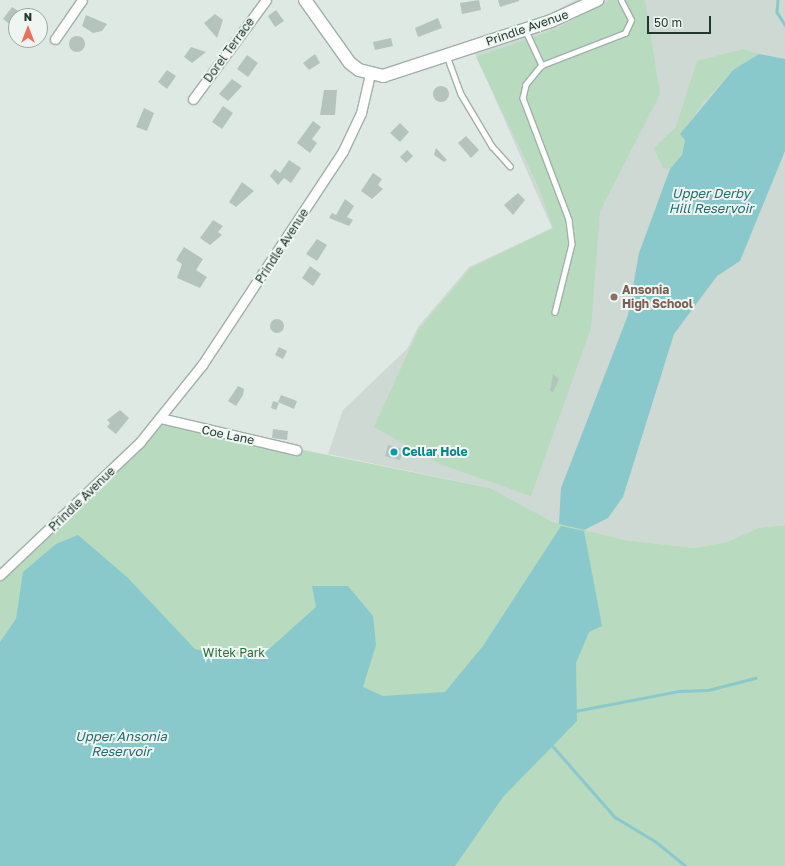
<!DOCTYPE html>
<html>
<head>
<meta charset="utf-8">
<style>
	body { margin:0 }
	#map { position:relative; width:785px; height:866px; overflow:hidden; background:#dfe9e3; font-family:"Golos Text",sans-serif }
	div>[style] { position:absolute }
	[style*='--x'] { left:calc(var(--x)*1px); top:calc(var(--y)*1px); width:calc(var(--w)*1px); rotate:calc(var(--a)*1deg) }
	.built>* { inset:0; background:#cdd9d2 }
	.green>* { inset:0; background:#b8dabe }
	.water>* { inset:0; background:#89c9cc }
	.stream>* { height:2.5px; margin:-1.25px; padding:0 1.25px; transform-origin:1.25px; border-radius:1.25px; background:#89c9cc }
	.building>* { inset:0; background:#b4c4bc }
	.round { border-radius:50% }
	.roads { filter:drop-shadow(1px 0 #a2b0a9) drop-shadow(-1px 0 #a2b0a9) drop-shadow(0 1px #a2b0a9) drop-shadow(0 -1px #a2b0a9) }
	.lane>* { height:4.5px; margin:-2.25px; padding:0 2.25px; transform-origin:2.25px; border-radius:2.25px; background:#fff }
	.street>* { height:9px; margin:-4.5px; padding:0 4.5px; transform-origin:4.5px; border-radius:4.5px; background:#fff }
	.secondary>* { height:12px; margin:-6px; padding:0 6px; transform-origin:6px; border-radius:6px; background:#fff }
	.dots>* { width:11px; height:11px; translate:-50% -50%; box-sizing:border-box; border:2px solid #eff6f2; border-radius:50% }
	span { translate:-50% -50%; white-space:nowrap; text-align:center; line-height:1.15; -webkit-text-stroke:4px #eff6f2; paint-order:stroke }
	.street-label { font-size:12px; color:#21382f }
	.education-label { font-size:12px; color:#785e54; font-weight:700 }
	.left { translate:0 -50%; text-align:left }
	.culture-label { font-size:12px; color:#0d838f; font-weight:700 }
	.park-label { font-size:12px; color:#2d6d3f }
	.water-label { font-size:13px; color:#1f6c70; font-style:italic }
	.north { position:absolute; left:8px; top:8px; width:40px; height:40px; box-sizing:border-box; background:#eff6f2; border:1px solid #9daaa4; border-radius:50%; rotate:0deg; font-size:11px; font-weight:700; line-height:16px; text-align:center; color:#21382f }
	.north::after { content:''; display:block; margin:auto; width:14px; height:18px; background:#eb6f5b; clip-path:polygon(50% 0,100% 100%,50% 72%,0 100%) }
	.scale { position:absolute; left:647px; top:16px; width:64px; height:18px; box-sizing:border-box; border:2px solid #21382f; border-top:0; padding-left:5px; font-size:12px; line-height:14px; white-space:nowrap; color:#21382f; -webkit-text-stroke:3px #eff6f2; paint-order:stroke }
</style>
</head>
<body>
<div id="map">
	<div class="built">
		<div style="clip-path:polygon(576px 0,785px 0,785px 525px,758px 528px,727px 542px,694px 548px,625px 540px,553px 522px,490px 488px,328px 454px,343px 410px,407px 349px,418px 327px,469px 267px,552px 228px,475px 53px)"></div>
	</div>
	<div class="green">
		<div style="clip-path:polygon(610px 0,645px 0,660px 94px,600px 211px,591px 328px,531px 496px,440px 464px,374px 427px,419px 329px,471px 268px,553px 228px,539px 188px,476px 57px,556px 29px)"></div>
		<div style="clip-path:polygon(743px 49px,759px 54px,733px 70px,703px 103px,681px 134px,685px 140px,682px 155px,670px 169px,663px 168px,654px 148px,676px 127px,697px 61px)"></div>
		<div style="clip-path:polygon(161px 421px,490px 488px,553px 522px,625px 540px,694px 548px,727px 542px,758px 528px,785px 525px,785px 866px,0 866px,0 578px,68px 517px)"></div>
	</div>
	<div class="water">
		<div style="clip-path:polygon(759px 54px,785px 59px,785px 151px,740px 261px,717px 276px,674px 334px,623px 497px,608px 518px,584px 530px,559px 524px,561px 488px,628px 315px,639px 253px,670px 169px,682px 155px,685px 140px,680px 134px,733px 70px)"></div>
		<div style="clip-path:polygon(561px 526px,584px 531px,602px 626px,589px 632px,576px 663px,577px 721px,503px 797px,455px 866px,0 866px,0 642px,16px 619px,23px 572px,56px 544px,78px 535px,128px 578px,195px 649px,232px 658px,269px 649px,316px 607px,312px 586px,348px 586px,373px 616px,376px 645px,363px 687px,383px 696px,445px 692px,483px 646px)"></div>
	</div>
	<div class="stream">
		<div style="--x:778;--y:0;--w:12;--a:95"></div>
		<div style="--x:777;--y:12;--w:15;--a:58"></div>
		<div style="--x:575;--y:711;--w:106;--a:-10.9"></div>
		<div style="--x:679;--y:691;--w:29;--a:-2"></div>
		<div style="--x:708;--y:690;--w:49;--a:-14.3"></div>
		<div style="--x:551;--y:744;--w:97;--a:48.8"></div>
		<div style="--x:615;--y:817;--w:47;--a:31"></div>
		<div style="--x:655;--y:841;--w:40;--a:39"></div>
	</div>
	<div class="building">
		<div style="clip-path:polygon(479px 0,481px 10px,462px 14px,460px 3px)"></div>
		<div style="clip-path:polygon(498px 0,519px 0,519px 1px,500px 7px)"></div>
		<div style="clip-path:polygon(12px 7px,20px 12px,11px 25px,3px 19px)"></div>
		<div style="clip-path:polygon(276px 10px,284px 21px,275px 27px,268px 16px)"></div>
		<div style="clip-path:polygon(215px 14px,223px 20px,217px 38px,204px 23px)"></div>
		<div style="clip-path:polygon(86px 15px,107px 24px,102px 31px,93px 33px,82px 26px)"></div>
		<div style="clip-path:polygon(438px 18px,442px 28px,418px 37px,415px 28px)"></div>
		<div class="round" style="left:69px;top:36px;width:16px;height:16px"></div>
		<div style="clip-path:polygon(391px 38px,393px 46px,375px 50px,373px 42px)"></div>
		<div style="clip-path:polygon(191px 47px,206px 52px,192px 63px,184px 57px)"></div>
		<div style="clip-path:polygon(315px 54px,320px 63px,309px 70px,303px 63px)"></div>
		<div style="clip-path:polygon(247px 55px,258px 63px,248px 77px,237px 69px)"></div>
		<div style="clip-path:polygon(167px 70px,176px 76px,167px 89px,158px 82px)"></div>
		<div style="clip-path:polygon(232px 79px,242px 86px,228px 101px,219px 94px)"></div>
		<div class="round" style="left:433px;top:86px;width:16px;height:16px"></div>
		<div style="clip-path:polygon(324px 90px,337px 90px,335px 115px,320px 115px)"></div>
		<div style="clip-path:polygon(223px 106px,233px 113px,222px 129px,212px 122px)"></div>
		<div style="clip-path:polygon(144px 108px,154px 113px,147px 131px,136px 127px)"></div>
		<div style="clip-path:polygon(313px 121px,321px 127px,312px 139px,317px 143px,310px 153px,297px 143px)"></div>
		<div style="clip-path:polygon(400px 123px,409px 132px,400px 142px,390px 133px)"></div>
		<div style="clip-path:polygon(466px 136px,479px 150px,471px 158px,458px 143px)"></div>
		<div style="clip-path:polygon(436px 148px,447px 160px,444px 162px,434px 155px)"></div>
		<div style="clip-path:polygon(407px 150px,413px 156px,406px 163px,400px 157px)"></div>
		<div style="clip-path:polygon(289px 160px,301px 168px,291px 183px,284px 178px,278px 185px,270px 176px,275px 169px,280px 173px)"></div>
		<div style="clip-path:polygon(373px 173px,382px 179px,378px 185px,383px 189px,372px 199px,361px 191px)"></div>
		<div style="clip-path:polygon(242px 182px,254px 191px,236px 207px,229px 202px)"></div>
		<div style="clip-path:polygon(518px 193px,525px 200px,513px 215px,504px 205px)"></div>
		<div style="clip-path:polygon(345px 199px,354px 206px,347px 217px,353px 220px,349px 226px,329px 218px,332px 213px,336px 215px)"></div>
		<div style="clip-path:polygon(213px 220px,223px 226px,218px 232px,222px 235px,210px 245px,200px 238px)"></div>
		<div style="clip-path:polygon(317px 239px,327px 245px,317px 261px,306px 254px)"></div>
		<div style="clip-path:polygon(184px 247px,203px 259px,196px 270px,207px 277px,200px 288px,177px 278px,182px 264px,176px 260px)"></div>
		<div style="clip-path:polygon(310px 266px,321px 274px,313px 286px,302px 278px)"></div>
		<div class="round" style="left:270px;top:319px;width:14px;height:14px"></div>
		<div style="clip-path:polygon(279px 347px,287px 351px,283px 359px,275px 355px)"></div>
		<div style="clip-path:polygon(553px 374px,559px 379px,553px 392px,550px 391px)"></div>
		<div style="clip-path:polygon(238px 386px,244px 389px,243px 395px,236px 406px,228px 401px)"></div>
		<div style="clip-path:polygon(281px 395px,297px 401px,294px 409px,278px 402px)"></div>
		<div style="clip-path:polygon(273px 401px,279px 403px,276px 410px,271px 408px)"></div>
		<div style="clip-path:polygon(120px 410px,129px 418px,116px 434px,107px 427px,110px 423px,107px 420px)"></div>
		<div style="clip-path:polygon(273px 429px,288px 431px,287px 440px,272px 438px)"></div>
		<div style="clip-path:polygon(388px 445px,403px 449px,400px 460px,385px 456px)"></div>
	</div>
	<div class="roads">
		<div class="lane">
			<div style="--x:526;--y:31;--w:38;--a:65"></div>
			<div style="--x:542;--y:65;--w:89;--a:-21.1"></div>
			<div style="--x:625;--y:33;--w:14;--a:-65"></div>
			<div style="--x:631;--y:20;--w:22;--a:-117"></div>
			<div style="--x:447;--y:56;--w:40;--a:69.8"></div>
			<div style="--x:461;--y:94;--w:61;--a:59.2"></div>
			<div style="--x:492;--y:146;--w:27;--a:48"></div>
			<div style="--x:542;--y:65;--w:26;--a:129"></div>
			<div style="--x:526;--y:85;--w:13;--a:103"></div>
			<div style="--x:523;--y:98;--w:130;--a:69.3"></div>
			<div style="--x:569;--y:220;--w:24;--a:83"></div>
			<div style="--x:572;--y:244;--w:70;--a:104"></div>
		</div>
		<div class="street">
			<div style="--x:55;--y:39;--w:47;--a:-55.3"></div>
			<div style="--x:193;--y:99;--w:123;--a:-53.6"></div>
			<div style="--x:160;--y:418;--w:140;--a:13.2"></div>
			<div style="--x:0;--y:575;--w:193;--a:-43.5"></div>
			<div style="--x:140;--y:442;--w:99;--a:-51.2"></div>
			<div style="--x:202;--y:365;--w:256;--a:-56.6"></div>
			<div style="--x:343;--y:151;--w:42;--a:-64.7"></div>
			<div style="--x:361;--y:113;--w:40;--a:-77"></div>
		</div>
		<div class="secondary">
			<div style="--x:305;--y:0;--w:77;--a:54.5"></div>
			<div style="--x:350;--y:63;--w:11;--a:38"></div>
			<div style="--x:359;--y:70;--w:25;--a:14"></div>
			<div style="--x:383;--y:76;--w:177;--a:-18.1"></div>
			<div style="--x:551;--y:21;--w:51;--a:-24.5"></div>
		</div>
	</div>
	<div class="dots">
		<div style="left:614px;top:297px;background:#8d6e63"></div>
		<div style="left:394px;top:452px;background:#0f9aa8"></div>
	</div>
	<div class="street-label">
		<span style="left:527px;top:28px;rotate:-19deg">Prindle Avenue</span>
		<span style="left:229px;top:50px;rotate:-54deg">Dorel Terrace</span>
		<span style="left:282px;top:246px;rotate:-57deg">Prindle Avenue</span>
		<span style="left:228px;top:435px;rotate:12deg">Coe Lane</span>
		<span style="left:82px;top:499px;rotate:-44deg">Prindle Avenue</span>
	</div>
	<div class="education-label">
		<span class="left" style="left:622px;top:297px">Ansonia<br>High School</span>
	</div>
	<div class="culture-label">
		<span class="left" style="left:402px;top:452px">Cellar Hole</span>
	</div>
	<div class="park-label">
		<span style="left:234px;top:653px">Witek Park</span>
	</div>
	<div class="water-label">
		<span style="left:711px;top:201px">Upper Derby<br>Hill Reservoir</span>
		<span style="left:121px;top:744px">Upper Ansonia<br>Reservoir</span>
	</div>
	<div class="north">N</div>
	<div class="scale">50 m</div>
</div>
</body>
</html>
